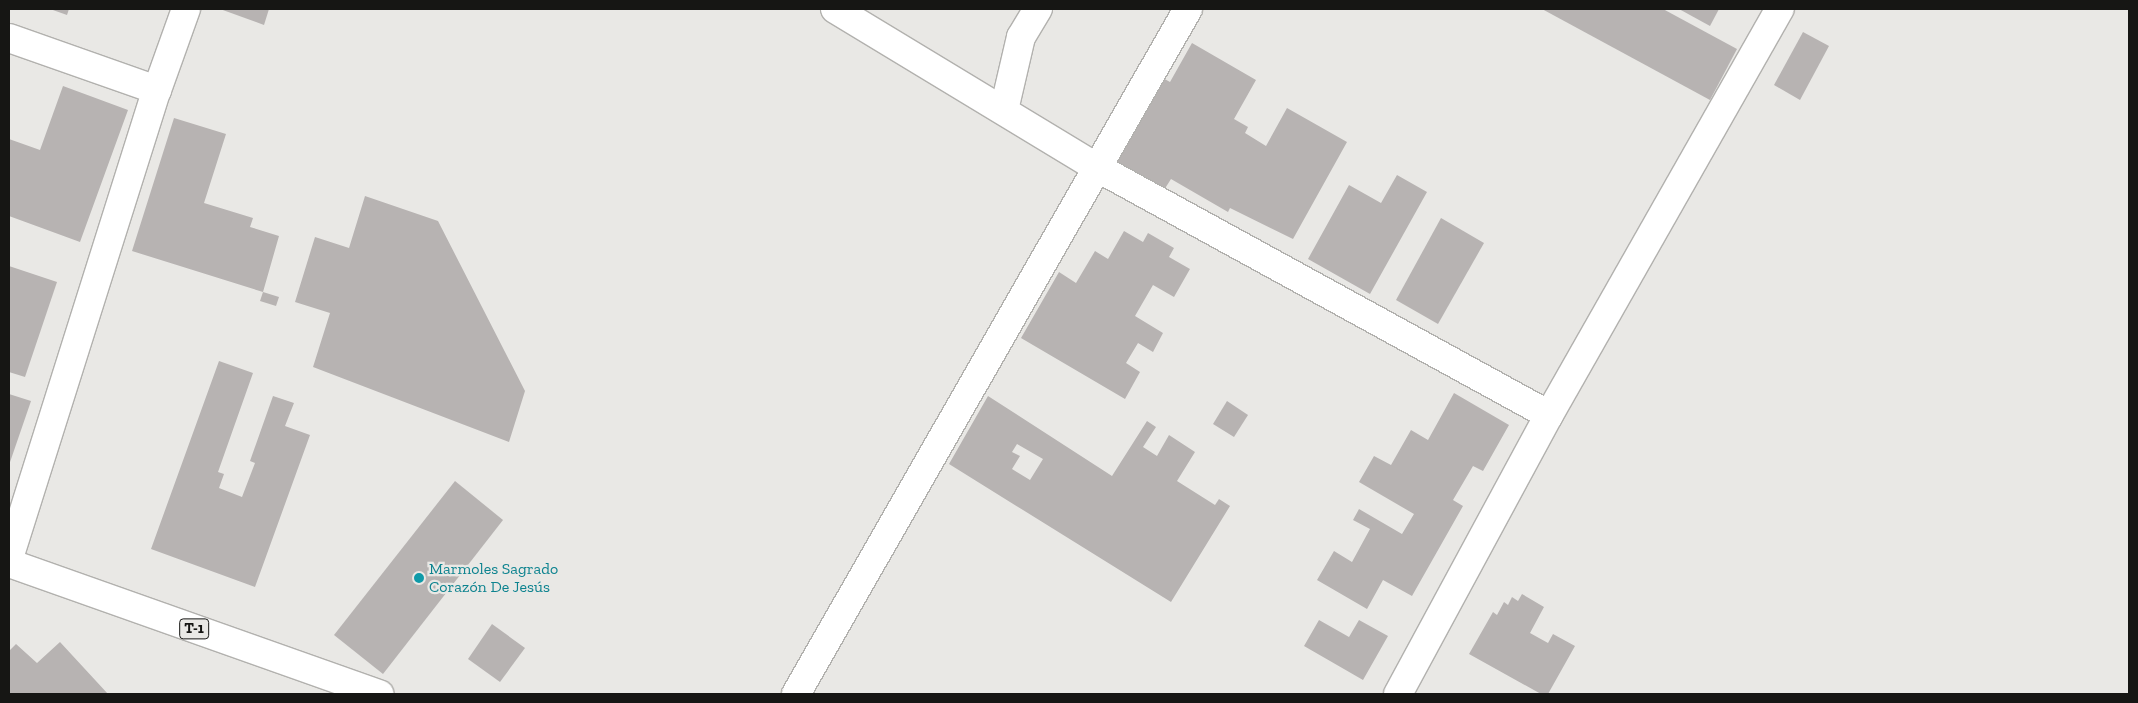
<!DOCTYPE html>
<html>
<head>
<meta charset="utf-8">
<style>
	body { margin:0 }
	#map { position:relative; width:2138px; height:703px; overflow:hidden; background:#e9e8e5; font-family:"Zilla Slab",serif }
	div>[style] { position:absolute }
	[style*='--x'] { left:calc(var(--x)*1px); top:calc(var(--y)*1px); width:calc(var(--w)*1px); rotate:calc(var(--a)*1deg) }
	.building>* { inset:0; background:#b7b3b2 }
	.roads { filter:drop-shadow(1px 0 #b2b1ae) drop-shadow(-1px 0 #b2b1ae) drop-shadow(0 1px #b2b1ae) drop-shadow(0 -1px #b2b1ae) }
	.minor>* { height:28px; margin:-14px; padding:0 14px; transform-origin:14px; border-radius:14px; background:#fff }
	.highway>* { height:28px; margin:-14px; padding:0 14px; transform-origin:14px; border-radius:14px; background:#fff }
	.dots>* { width:14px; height:14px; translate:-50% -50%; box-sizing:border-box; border:2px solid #e9e8e5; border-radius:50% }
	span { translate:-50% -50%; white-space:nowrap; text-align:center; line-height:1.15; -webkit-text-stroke:4.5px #e9e8e5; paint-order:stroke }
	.shield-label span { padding:1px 4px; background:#e9e8e5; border:1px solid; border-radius:4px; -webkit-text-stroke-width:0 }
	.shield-label { font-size:15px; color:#161614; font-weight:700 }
	.culture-label { font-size:16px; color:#0d838f }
	.left { translate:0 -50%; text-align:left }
	.frame { position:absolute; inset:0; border:10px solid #161614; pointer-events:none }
</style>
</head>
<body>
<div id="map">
	<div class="building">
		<div style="clip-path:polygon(50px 9px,69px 9px,67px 15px)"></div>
		<div style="clip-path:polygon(220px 9px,269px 9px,264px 25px)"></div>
		<div style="clip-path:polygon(1542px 9px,1663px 9px,1737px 49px,1710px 100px)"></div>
		<div style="clip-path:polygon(1679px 9px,1719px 9px,1710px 26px)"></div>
		<div style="clip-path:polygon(1803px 32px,1829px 46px,1800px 100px,1774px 85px)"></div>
		<div style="clip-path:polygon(1192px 43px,1256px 80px,1234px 119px,1248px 127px,1245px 133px,1266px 146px,1287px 108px,1347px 142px,1293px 239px,1230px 208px,1228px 212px,1171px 179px,1164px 190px,1113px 161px,1161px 77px,1170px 82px)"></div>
		<div style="clip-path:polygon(63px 86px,128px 110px,80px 242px,9px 216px,9px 139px,40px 150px)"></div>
		<div style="clip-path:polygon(174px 118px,226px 134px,204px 203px,253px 218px,250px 227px,279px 236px,263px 292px,132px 251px)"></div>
		<div style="clip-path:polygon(1397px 175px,1427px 192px,1370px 294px,1308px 259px,1349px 185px,1381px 203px)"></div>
		<div style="clip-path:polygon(365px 196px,438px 221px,525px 391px,509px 442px,313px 367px,330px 313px,295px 302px,315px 237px,349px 248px)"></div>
		<div style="clip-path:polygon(1441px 218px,1484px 243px,1438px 324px,1396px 300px)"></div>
		<div style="clip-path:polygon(1124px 231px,1143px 242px,1148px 233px,1174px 248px,1169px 257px,1190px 269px,1174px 297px,1153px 285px,1135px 316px,1163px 333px,1153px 352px,1138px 343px,1126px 363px,1140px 372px,1125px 399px,1021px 338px,1059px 272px,1076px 283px,1095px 251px,1108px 259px)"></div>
		<div style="clip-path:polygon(9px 266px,57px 282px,25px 377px,9px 372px)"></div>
		<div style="clip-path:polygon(263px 292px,279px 297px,276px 306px,260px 301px)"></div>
		<div style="clip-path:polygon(219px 361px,253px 373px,218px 472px,224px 474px,219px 488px,242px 497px,255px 463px,250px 461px,273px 396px,294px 403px,285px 426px,310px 435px,255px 587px,151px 549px)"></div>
		<div style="clip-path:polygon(1454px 393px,1509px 425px,1483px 471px,1473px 466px,1453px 500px,1463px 506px,1412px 596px,1383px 580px,1367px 609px,1317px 580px,1334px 551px,1352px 562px,1370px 529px,1353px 520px,1359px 509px,1402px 534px,1414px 514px,1359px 482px,1374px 456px,1391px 465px,1411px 430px,1428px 440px)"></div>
		<div style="clip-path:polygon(9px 394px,31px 401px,9px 465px)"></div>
		<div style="clip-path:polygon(evenodd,988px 396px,1112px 476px,1147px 421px,1156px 427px,1143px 447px,1157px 456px,1169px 435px,1195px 452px,1177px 481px,1215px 505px,1219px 499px,1230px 506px,1171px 602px,949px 464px,988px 396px,1017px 444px,1043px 459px,1030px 480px,1012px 469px,1020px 456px,1012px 452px,1017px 444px)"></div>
		<div style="clip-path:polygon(1227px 401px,1248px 415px,1234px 437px,1213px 424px)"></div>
		<div style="clip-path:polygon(455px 481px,503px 520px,383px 674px,334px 635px)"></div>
		<div style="clip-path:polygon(1522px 594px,1544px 607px,1530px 633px,1548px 643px,1553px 634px,1575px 646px,1548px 694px,1541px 694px,1469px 654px,1493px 612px,1497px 615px,1504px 602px,1508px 605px,1512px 597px,1518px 601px)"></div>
		<div style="clip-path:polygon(1319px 620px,1349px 637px,1359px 620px,1388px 636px,1363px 680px,1304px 646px)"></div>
		<div style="clip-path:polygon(492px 624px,525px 648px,500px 682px,468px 659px)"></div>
		<div style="clip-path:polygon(60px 642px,108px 694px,9px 694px,9px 651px,16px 644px,37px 663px)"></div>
	</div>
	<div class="roads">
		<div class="minor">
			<div style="--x:835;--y:9;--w:307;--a:31.2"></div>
			<div style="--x:1098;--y:168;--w:514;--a:28.71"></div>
			<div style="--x:9;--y:38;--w:157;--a:19.4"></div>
			<div style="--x:1004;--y:110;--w:75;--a:-76.9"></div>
			<div style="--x:1021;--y:37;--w:33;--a:-59"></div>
			<div style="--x:9;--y:558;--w:491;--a:-72.5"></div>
			<div style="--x:157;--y:90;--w:86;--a:-70.3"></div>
			<div style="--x:796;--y:694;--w:789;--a:-60.22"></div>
			<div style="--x:1398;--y:694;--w:317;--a:-61.6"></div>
			<div style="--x:1549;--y:415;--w:467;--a:-60.4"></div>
		</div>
		<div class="highway">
			<div style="--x:9;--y:563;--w:393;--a:19.5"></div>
		</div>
	</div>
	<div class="dots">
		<div style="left:419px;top:578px;background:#0f9aa8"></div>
	</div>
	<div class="shield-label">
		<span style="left:194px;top:629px">T-1</span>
	</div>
	<div class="culture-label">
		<span class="left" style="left:429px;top:578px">Marmoles Sagrado<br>Corazón De Jesús</span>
	</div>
	<div class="frame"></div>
</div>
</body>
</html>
